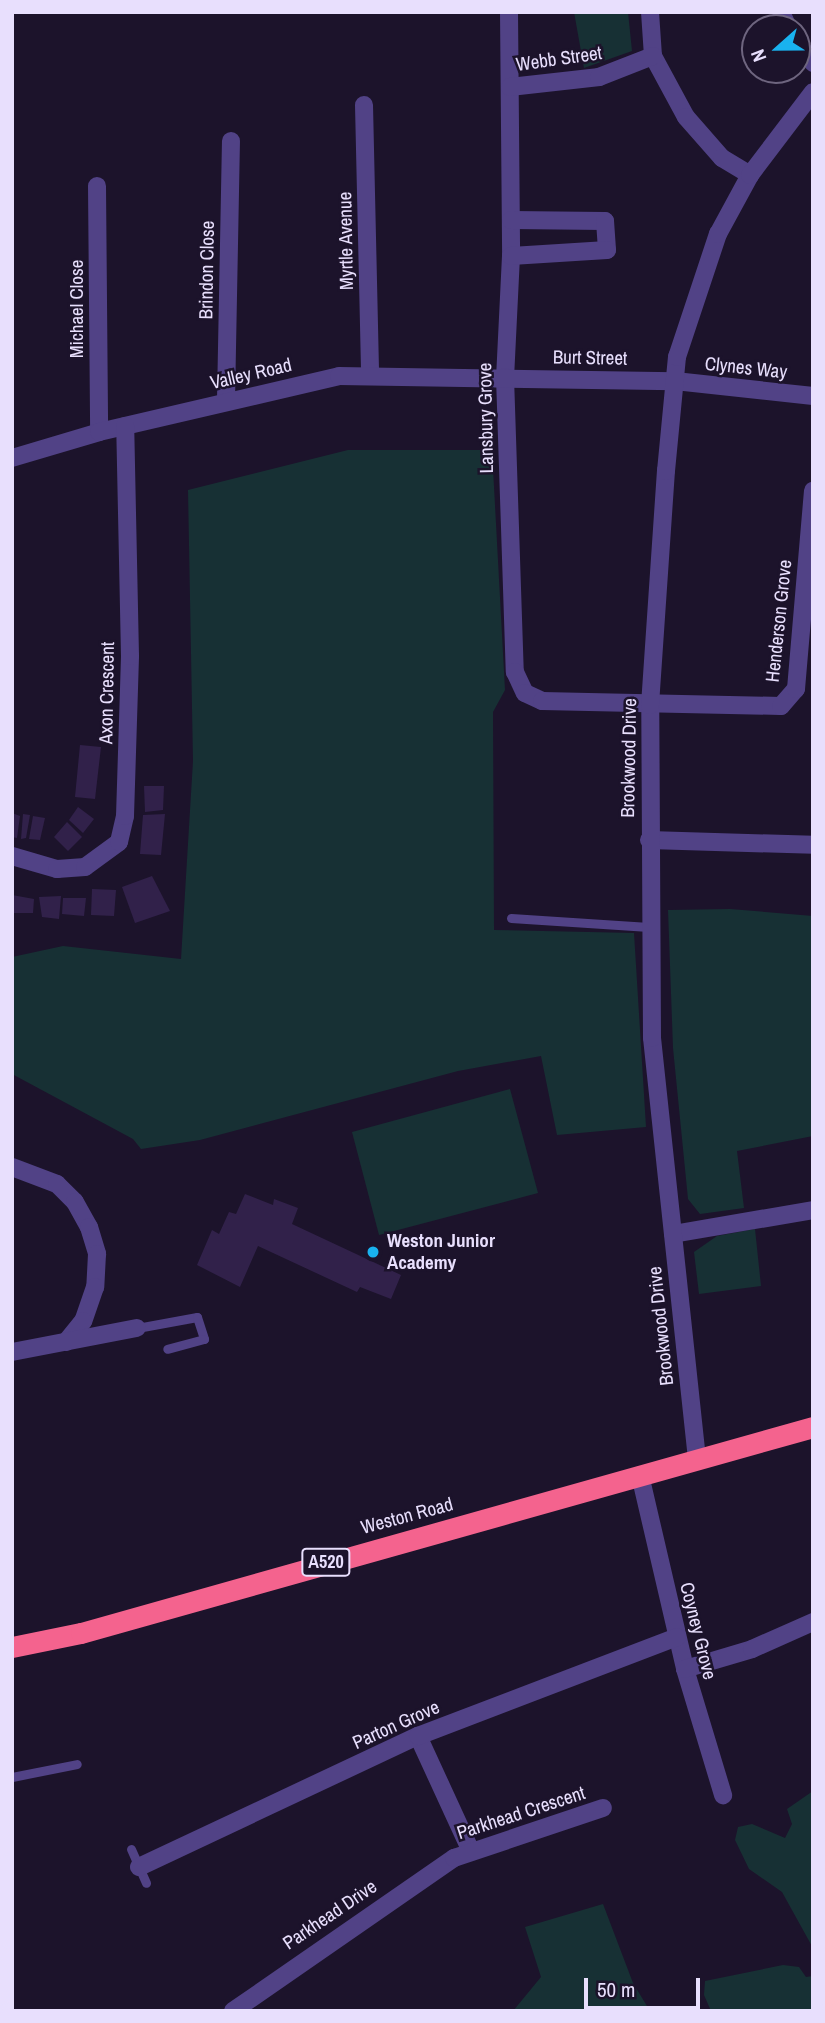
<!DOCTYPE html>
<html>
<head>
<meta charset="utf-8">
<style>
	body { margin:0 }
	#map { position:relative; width:825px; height:2023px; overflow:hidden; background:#1c132b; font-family:"Archivo Narrow",sans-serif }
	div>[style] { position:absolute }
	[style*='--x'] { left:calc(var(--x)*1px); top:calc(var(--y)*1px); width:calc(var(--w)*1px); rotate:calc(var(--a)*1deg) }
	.green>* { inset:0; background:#173034 }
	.building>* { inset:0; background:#31214a }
	.lane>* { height:9px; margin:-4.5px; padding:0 4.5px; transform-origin:4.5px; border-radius:4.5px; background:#514286 }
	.street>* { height:18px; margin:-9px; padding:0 9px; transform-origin:9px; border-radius:9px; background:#514286 }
	.highway>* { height:21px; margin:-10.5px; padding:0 10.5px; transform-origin:10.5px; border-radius:10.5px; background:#f4638e }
	.dots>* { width:19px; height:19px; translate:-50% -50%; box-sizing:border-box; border:4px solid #1c132b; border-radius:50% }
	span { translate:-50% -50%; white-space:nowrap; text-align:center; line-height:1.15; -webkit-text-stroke:5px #1c132b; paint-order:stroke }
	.shield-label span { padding:2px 5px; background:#1c132b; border:2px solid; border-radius:5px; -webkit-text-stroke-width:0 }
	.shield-label { font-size:18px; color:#e8dffd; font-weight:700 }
	.street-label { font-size:19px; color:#e8dffd }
	.poi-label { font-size:19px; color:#e8dffd; font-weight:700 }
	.left { translate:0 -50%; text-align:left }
	.frame { position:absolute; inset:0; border:14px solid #e8dffd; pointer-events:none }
	.north { position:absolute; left:741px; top:14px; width:70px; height:70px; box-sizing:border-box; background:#1c132b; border:2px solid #6e657f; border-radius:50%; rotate:249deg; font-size:19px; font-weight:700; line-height:28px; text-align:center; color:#e8dffd }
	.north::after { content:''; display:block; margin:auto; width:24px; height:32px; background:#19b2ef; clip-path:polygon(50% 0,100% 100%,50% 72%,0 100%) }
	.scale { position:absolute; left:584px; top:1978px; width:116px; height:32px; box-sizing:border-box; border:4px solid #e8dffd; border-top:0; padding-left:9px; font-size:21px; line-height:24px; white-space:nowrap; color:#e8dffd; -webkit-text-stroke:5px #1c132b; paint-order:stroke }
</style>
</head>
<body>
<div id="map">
	<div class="green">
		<div style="clip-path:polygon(574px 12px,628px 12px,632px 51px,584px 68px)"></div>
		<div style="clip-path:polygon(348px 450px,492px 450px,505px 690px,493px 712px,494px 930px,634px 933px,646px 1127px,557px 1135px,541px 1056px,458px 1071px,200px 1140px,141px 1149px,133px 1139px,12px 1074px,12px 957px,63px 946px,181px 959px,193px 761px,188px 490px)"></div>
		<div style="clip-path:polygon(730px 909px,813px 916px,813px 1136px,737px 1151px,744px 1208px,700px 1214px,688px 1199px,673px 1048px,668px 910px)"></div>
		<div style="clip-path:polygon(510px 1089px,538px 1193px,379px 1235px,352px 1132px)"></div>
		<div style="clip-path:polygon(755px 1229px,761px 1286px,699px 1294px,694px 1252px,717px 1236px)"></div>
		<div style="clip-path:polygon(813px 1791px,813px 1948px,782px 1892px,749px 1869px,735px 1840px,738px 1827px,752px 1824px,785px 1838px,792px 1824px,787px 1809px)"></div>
		<div style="clip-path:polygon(603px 1904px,633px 1983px,650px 2011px,513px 2011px,541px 1977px,525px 1927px)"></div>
		<div style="clip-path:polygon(783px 1965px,799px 1967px,806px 1977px,813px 1976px,813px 2011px,711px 2011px,704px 1995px,705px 1981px)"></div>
	</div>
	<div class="building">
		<div style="clip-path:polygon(80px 745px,101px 747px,95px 799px,75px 797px)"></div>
		<div style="clip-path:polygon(144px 786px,164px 786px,163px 810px,145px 812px)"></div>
		<div style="clip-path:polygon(78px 807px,94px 819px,83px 833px,69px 820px)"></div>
		<div style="clip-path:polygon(12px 813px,20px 816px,17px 838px,12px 837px)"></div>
		<div style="clip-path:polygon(23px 814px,30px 815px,26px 838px,21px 839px)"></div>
		<div style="clip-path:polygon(165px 814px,161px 855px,140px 854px,143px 815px)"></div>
		<div style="clip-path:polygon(33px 816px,45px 818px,40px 840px,29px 839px)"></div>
		<div style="clip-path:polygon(67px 822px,82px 837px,68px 851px,54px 837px)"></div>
		<div style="clip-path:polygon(152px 876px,170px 911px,135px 923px,122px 887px)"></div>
		<div style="clip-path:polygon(92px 889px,116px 890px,114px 916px,91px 915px)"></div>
		<div style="clip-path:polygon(12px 895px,34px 899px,33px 913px,12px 913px)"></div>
		<div style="clip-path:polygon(61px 896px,59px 919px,42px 917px,39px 897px)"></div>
		<div style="clip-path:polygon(63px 898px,86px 898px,84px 916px,62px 914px)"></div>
		<div style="clip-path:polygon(245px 1194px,273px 1205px,274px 1199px,298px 1208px,292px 1224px,401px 1275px,391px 1299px,360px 1287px,357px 1292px,258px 1246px,240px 1287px,197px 1265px,212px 1230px,219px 1234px,229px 1212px,236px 1214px)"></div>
	</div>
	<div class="lane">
		<div style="--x:511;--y:918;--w:138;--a:3.7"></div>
		<div style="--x:137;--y:1328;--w:61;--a:-10.4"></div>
		<div style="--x:197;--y:1317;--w:23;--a:72"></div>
		<div style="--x:204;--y:1339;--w:38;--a:165"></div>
		<div style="--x:12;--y:1777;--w:66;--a:-11.3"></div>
		<div style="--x:131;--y:1849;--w:37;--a:66"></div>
	</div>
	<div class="street">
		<div style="--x:509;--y:12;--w:244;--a:89.5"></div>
		<div style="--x:511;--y:256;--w:121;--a:92.8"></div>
		<div style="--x:505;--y:377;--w:295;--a:88.1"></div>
		<div style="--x:515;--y:672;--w:23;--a:65"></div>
		<div style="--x:525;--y:693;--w:19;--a:25"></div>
		<div style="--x:542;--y:701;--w:239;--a:1.2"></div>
		<div style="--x:781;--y:706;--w:23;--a:-49"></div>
		<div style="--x:796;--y:689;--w:199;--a:-85.1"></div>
		<div style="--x:650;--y:12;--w:44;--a:86.1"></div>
		<div style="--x:653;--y:56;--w:69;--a:61.6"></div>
		<div style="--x:686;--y:117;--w:55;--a:48.7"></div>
		<div style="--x:722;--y:158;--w:33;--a:31"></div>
		<div style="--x:781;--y:12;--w:17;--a:66"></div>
		<div style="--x:797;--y:43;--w:26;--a:51"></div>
		<div style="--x:510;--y:87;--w:90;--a:-6.4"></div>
		<div style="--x:599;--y:77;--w:58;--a:-21.3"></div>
		<div style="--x:364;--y:105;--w:271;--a:88.7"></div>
		<div style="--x:97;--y:186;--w:246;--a:89.5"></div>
		<div style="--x:511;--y:220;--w:94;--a:0.6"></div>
		<div style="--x:605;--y:221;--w:29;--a:86"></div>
		<div style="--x:607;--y:250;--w:96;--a:176.4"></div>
		<div style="--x:226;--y:400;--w:259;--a:-88.9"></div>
		<div style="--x:12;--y:458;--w:91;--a:-16.6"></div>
		<div style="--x:99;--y:432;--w:246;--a:-13.1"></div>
		<div style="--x:339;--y:376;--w:336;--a:0.9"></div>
		<div style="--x:675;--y:381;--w:139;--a:6.2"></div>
		<div style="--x:649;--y:840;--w:164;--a:1.7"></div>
		<div style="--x:12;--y:856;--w:47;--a:16.1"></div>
		<div style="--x:57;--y:869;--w:28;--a:-4"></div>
		<div style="--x:85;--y:867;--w:42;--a:-36.3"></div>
		<div style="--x:119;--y:842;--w:27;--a:-77"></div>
		<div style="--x:125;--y:816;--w:160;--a:-88.2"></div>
		<div style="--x:130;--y:656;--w:230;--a:-91.2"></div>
		<div style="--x:12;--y:1167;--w:48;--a:20.7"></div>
		<div style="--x:57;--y:1184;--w:25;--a:45"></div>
		<div style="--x:75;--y:1202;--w:29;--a:61"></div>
		<div style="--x:89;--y:1227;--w:28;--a:73"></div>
		<div style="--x:97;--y:1254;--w:33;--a:93"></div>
		<div style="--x:95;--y:1287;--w:36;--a:109"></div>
		<div style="--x:83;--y:1321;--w:27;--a:129"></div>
		<div style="--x:673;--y:1234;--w:142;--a:-9.7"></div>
		<div style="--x:12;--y:1352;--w:127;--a:-10.9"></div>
		<div style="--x:697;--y:1459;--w:423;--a:-96.1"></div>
		<div style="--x:652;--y:1038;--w:333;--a:-90.3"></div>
		<div style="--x:650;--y:705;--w:235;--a:-86.1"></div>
		<div style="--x:666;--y:471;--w:115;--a:-84.5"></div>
		<div style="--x:677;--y:357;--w:130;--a:-71.6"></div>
		<div style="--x:718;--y:234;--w:67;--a:-61.5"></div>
		<div style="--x:750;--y:175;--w:104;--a:-52.8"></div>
		<div style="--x:640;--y:1475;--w:199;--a:76.9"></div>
		<div style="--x:685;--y:1669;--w:132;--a:73.2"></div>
		<div style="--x:685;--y:1669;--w:70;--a:-16.6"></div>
		<div style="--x:752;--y:1649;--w:67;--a:-23.9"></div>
		<div style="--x:418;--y:1736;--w:124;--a:65.3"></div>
		<div style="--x:139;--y:1867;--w:308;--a:-25.2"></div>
		<div style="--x:418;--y:1736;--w:277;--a:-20.9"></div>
		<div style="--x:233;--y:2011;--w:269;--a:-34.7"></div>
		<div style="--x:454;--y:1858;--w:157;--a:-18.6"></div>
	</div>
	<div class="highway">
		<div style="--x:12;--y:1647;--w:70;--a:-11.5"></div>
		<div style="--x:81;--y:1633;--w:760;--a:-15.72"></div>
	</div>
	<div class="dots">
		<div style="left:373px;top:1252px;background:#19b2ef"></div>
	</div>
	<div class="shield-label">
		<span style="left:326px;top:1562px">A520</span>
	</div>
	<div class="street-label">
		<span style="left:559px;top:59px;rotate:-8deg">Webb Street</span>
		<span style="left:346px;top:241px;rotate:-91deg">Myrtle Avenue</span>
		<span style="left:207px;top:270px;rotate:-89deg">Brindon Close</span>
		<span style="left:77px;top:309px;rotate:-90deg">Michael Close</span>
		<span style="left:590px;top:358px;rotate:1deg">Burt Street</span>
		<span style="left:746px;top:368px;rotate:6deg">Clynes Way</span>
		<span style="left:251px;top:374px;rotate:-13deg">Valley Road</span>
		<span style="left:486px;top:418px;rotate:-91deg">Lansbury Grove</span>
		<span style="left:779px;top:621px;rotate:-84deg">Henderson Grove</span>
		<span style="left:107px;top:693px;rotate:-89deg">Axon Crescent</span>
		<span style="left:629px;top:758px;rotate:-89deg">Brookwood Drive</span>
		<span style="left:661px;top:1326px;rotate:-96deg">Brookwood Drive</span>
		<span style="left:407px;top:1516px;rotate:-15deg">Weston Road</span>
		<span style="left:698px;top:1631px;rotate:76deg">Coyney Grove</span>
		<span style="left:396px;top:1725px;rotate:-24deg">Parton Grove</span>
		<span style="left:521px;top:1813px;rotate:-18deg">Parkhead Crescent</span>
		<span style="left:330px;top:1915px;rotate:-34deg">Parkhead Drive</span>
	</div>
	<div class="poi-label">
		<span class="left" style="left:387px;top:1252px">Weston Junior<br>Academy</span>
	</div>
	<div class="frame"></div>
	<div class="north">N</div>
	<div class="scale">50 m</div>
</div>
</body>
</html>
